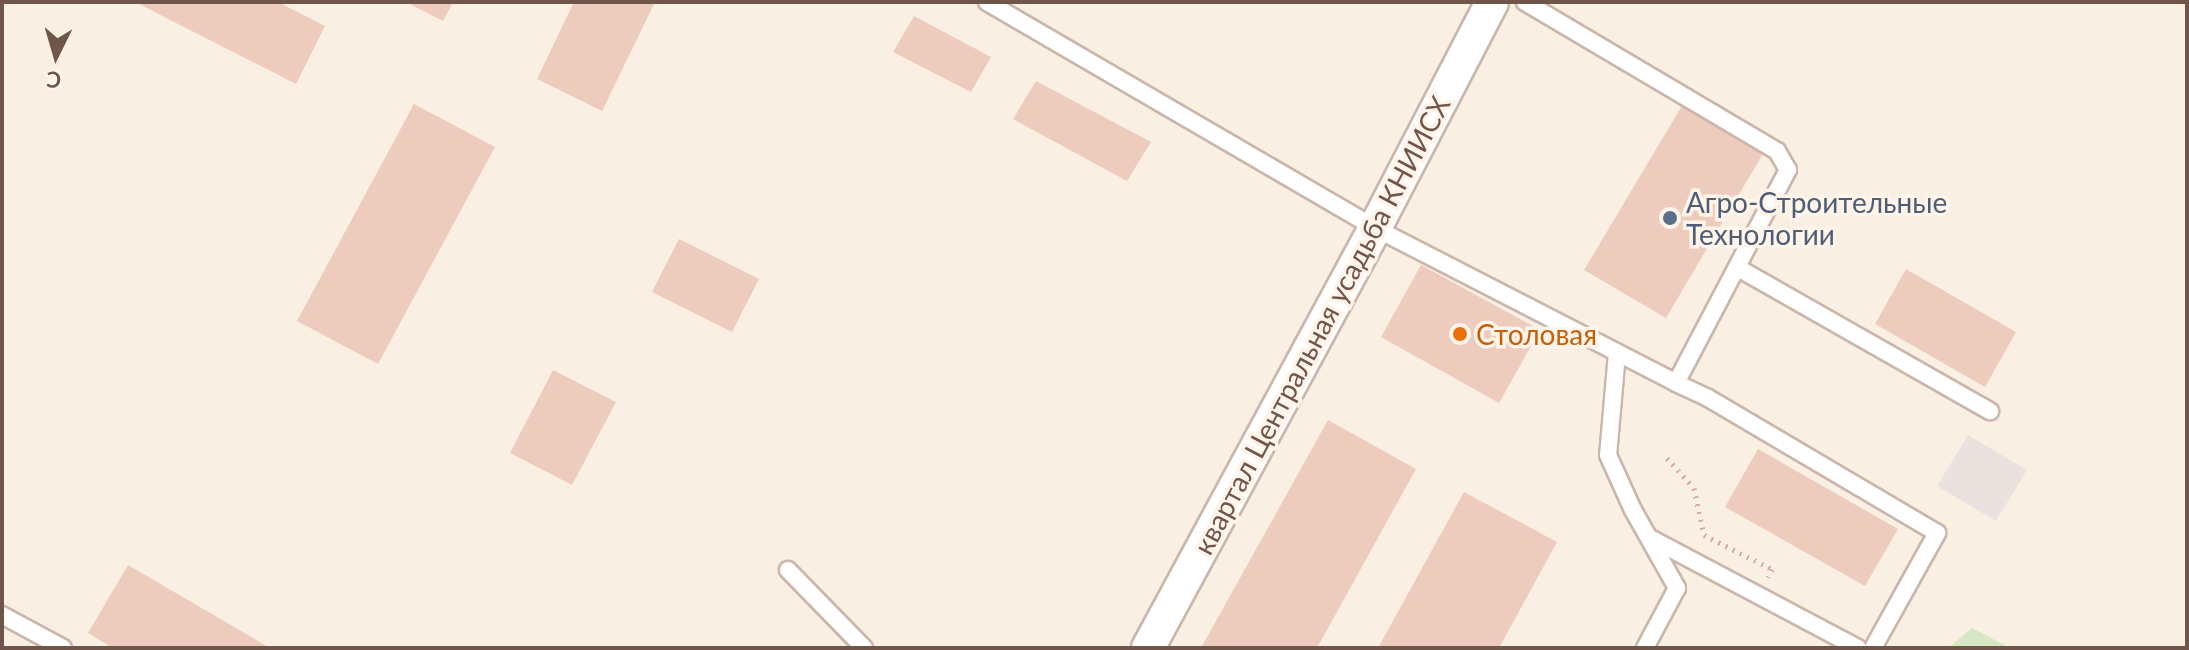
<!DOCTYPE html>
<html>
<head>
<meta charset="utf-8">
<style>
	body { margin:0 }
	#map { position:relative; width:2189px; height:650px; overflow:hidden; background:#faefe3; font-family:Lato,sans-serif }
	div>[style] { position:absolute }
	[style*='--x'] { left:calc(var(--x)*1px); top:calc(var(--y)*1px); width:calc(var(--w)*1px); rotate:calc(var(--a)*1deg) }
	.industrial>* { inset:0; background:#eae2de }
	.green>* { inset:0; background:#d5e7c3 }
	.building>* { inset:0; background:#eeccbd }
	.path>* { height:5px; margin-top:-2.5px; transform-origin:0; background:repeating-linear-gradient(90deg,#d2afa0 0 2px,transparent 0 8px) }
	.roads { filter:drop-shadow(2px 0 #cab6ab) drop-shadow(-2px 0 #cab6ab) drop-shadow(0 2px #cab6ab) drop-shadow(0 -2px #cab6ab) }
	.service>* { height:16px; margin:-8px; padding:0 8px; transform-origin:8px; border-radius:8px; background:#fff }
	.minor>* { height:32px; margin:-16px; padding:0 16px; transform-origin:16px; border-radius:16px; background:#fff }
	.dots>* { width:22px; height:22px; translate:-50% -50%; box-sizing:border-box; border:4px solid #fef4e9; border-radius:50% }
	span { translate:-50% -50%; white-space:nowrap; text-align:center; line-height:1.15; -webkit-text-stroke:7px #fef4e9; paint-order:stroke }
	.service-label { font-size:28px; color:#4e5e75 }
	.left { translate:0 -50%; text-align:left }
	.street-label { font-size:28px; color:#70554b }
	.food-label { font-size:28px; color:#c56008 }
	.frame { position:absolute; inset:0; border:4px solid #70554b; pointer-events:none }
	.north { position:absolute; left:16px; top:16px; width:80px; height:80px; -webkit-text-stroke:6px #fef4e9; paint-order:stroke; rotate:185deg; font-size:22px; font-weight:700; line-height:32px; text-align:center; color:#70554b }
	.north::after { content:''; display:block; margin:auto; width:28px; height:36px; background:#70554b; clip-path:polygon(50% 0,100% 100%,50% 72%,0 100%) }
</style>
</head>
<body>
<div id="map">
	<div class="industrial">
		<div style="clip-path:polygon(1968px 435px,2027px 470px,1996px 521px,1937px 486px)"></div>
	</div>
	<div class="green">
		<div style="clip-path:polygon(1972px 628px,2010px 648px,1948px 648px)"></div>
	</div>
	<div class="building">
		<div style="clip-path:polygon(135px 2px,278px 2px,325px 26px,296px 84px)"></div>
		<div style="clip-path:polygon(406px 2px,453px 2px,443px 21px)"></div>
		<div style="clip-path:polygon(574px 2px,655px 2px,602px 111px,537px 79px)"></div>
		<div style="clip-path:polygon(914px 16px,991px 57px,971px 92px,893px 52px)"></div>
		<div style="clip-path:polygon(1036px 81px,1151px 142px,1127px 181px,1013px 119px)"></div>
		<div style="clip-path:polygon(414px 104px,495px 147px,378px 364px,297px 321px)"></div>
		<div style="clip-path:polygon(1683px 104px,1764px 152px,1666px 318px,1584px 270px)"></div>
		<div style="clip-path:polygon(679px 239px,759px 279px,732px 332px,652px 292px)"></div>
		<div style="clip-path:polygon(1421px 265px,1540px 330px,1499px 403px,1381px 337px)"></div>
		<div style="clip-path:polygon(1906px 269px,2016px 332px,1985px 387px,1875px 324px)"></div>
		<div style="clip-path:polygon(553px 370px,616px 402px,572px 485px,510px 453px)"></div>
		<div style="clip-path:polygon(1328px 420px,1416px 469px,1317px 648px,1201px 648px)"></div>
		<div style="clip-path:polygon(1758px 449px,1898px 529px,1865px 586px,1725px 507px)"></div>
		<div style="clip-path:polygon(1464px 492px,1557px 542px,1499px 648px,1378px 648px)"></div>
		<div style="clip-path:polygon(128px 565px,270px 648px,113px 648px,88px 633px)"></div>
	</div>
	<div class="path">
		<div style="--x:1667;--y:458;--w:40;--a:48"></div>
		<div style="--x:1694;--y:488;--w:48;--a:78"></div>
		<div style="--x:1704;--y:535;--w:76;--a:26.6"></div>
		<div style="--x:1772;--y:569;--w:9;--a:117"></div>
	</div>
	<div class="roads">
		<div class="service">
			<div style="--x:987;--y:2;--w:449;--a:30.2"></div>
			<div style="--x:1375;--y:228;--w:339;--a:27.2"></div>
			<div style="--x:1676;--y:383;--w:241;--a:-62.3"></div>
			<div style="--x:1788;--y:170;--w:22;--a:-120"></div>
			<div style="--x:1777;--y:151;--w:293;--a:-149.4"></div>
			<div style="--x:1738;--y:268;--w:290;--a:29.6"></div>
			<div style="--x:1617;--y:353;--w:102;--a:95"></div>
			<div style="--x:1608;--y:455;--w:60;--a:65.6"></div>
			<div style="--x:1633;--y:510;--w:90;--a:60.6"></div>
			<div style="--x:1677;--y:588;--w:68;--a:118.1"></div>
			<div style="--x:1676;--y:383;--w:35;--a:25"></div>
			<div style="--x:1708;--y:398;--w:266;--a:30.5"></div>
			<div style="--x:1937;--y:533;--w:132;--a:119.1"></div>
			<div style="--x:1652;--y:539;--w:233;--a:27.9"></div>
			<div style="--x:788;--y:570;--w:109;--a:45.7"></div>
			<div style="--x:2;--y:615;--w:69;--a:28.4"></div>
		</div>
		<div class="minor">
			<div style="--x:1148;--y:648;--w:477;--a:-61.6"></div>
			<div style="--x:1375;--y:228;--w:254;--a:-62.6"></div>
		</div>
	</div>
	<div class="dots">
		<div style="left:1670px;top:218px;background:#5c6f8a"></div>
		<div style="left:1460px;top:334px;background:#e8710a"></div>
	</div>
	<div class="service-label">
		<span class="left" style="left:1686px;top:218px">Агро-Строительные<br>Технологии</span>
	</div>
	<div class="street-label">
		<span style="left:1321px;top:325px;rotate:-62deg">квартал Центральная усадьба КНИИСХ</span>
	</div>
	<div class="food-label">
		<span class="left" style="left:1476px;top:334px">Столовая</span>
	</div>
	<div class="frame"></div>
	<div class="north">С</div>
</div>
</body>
</html>
